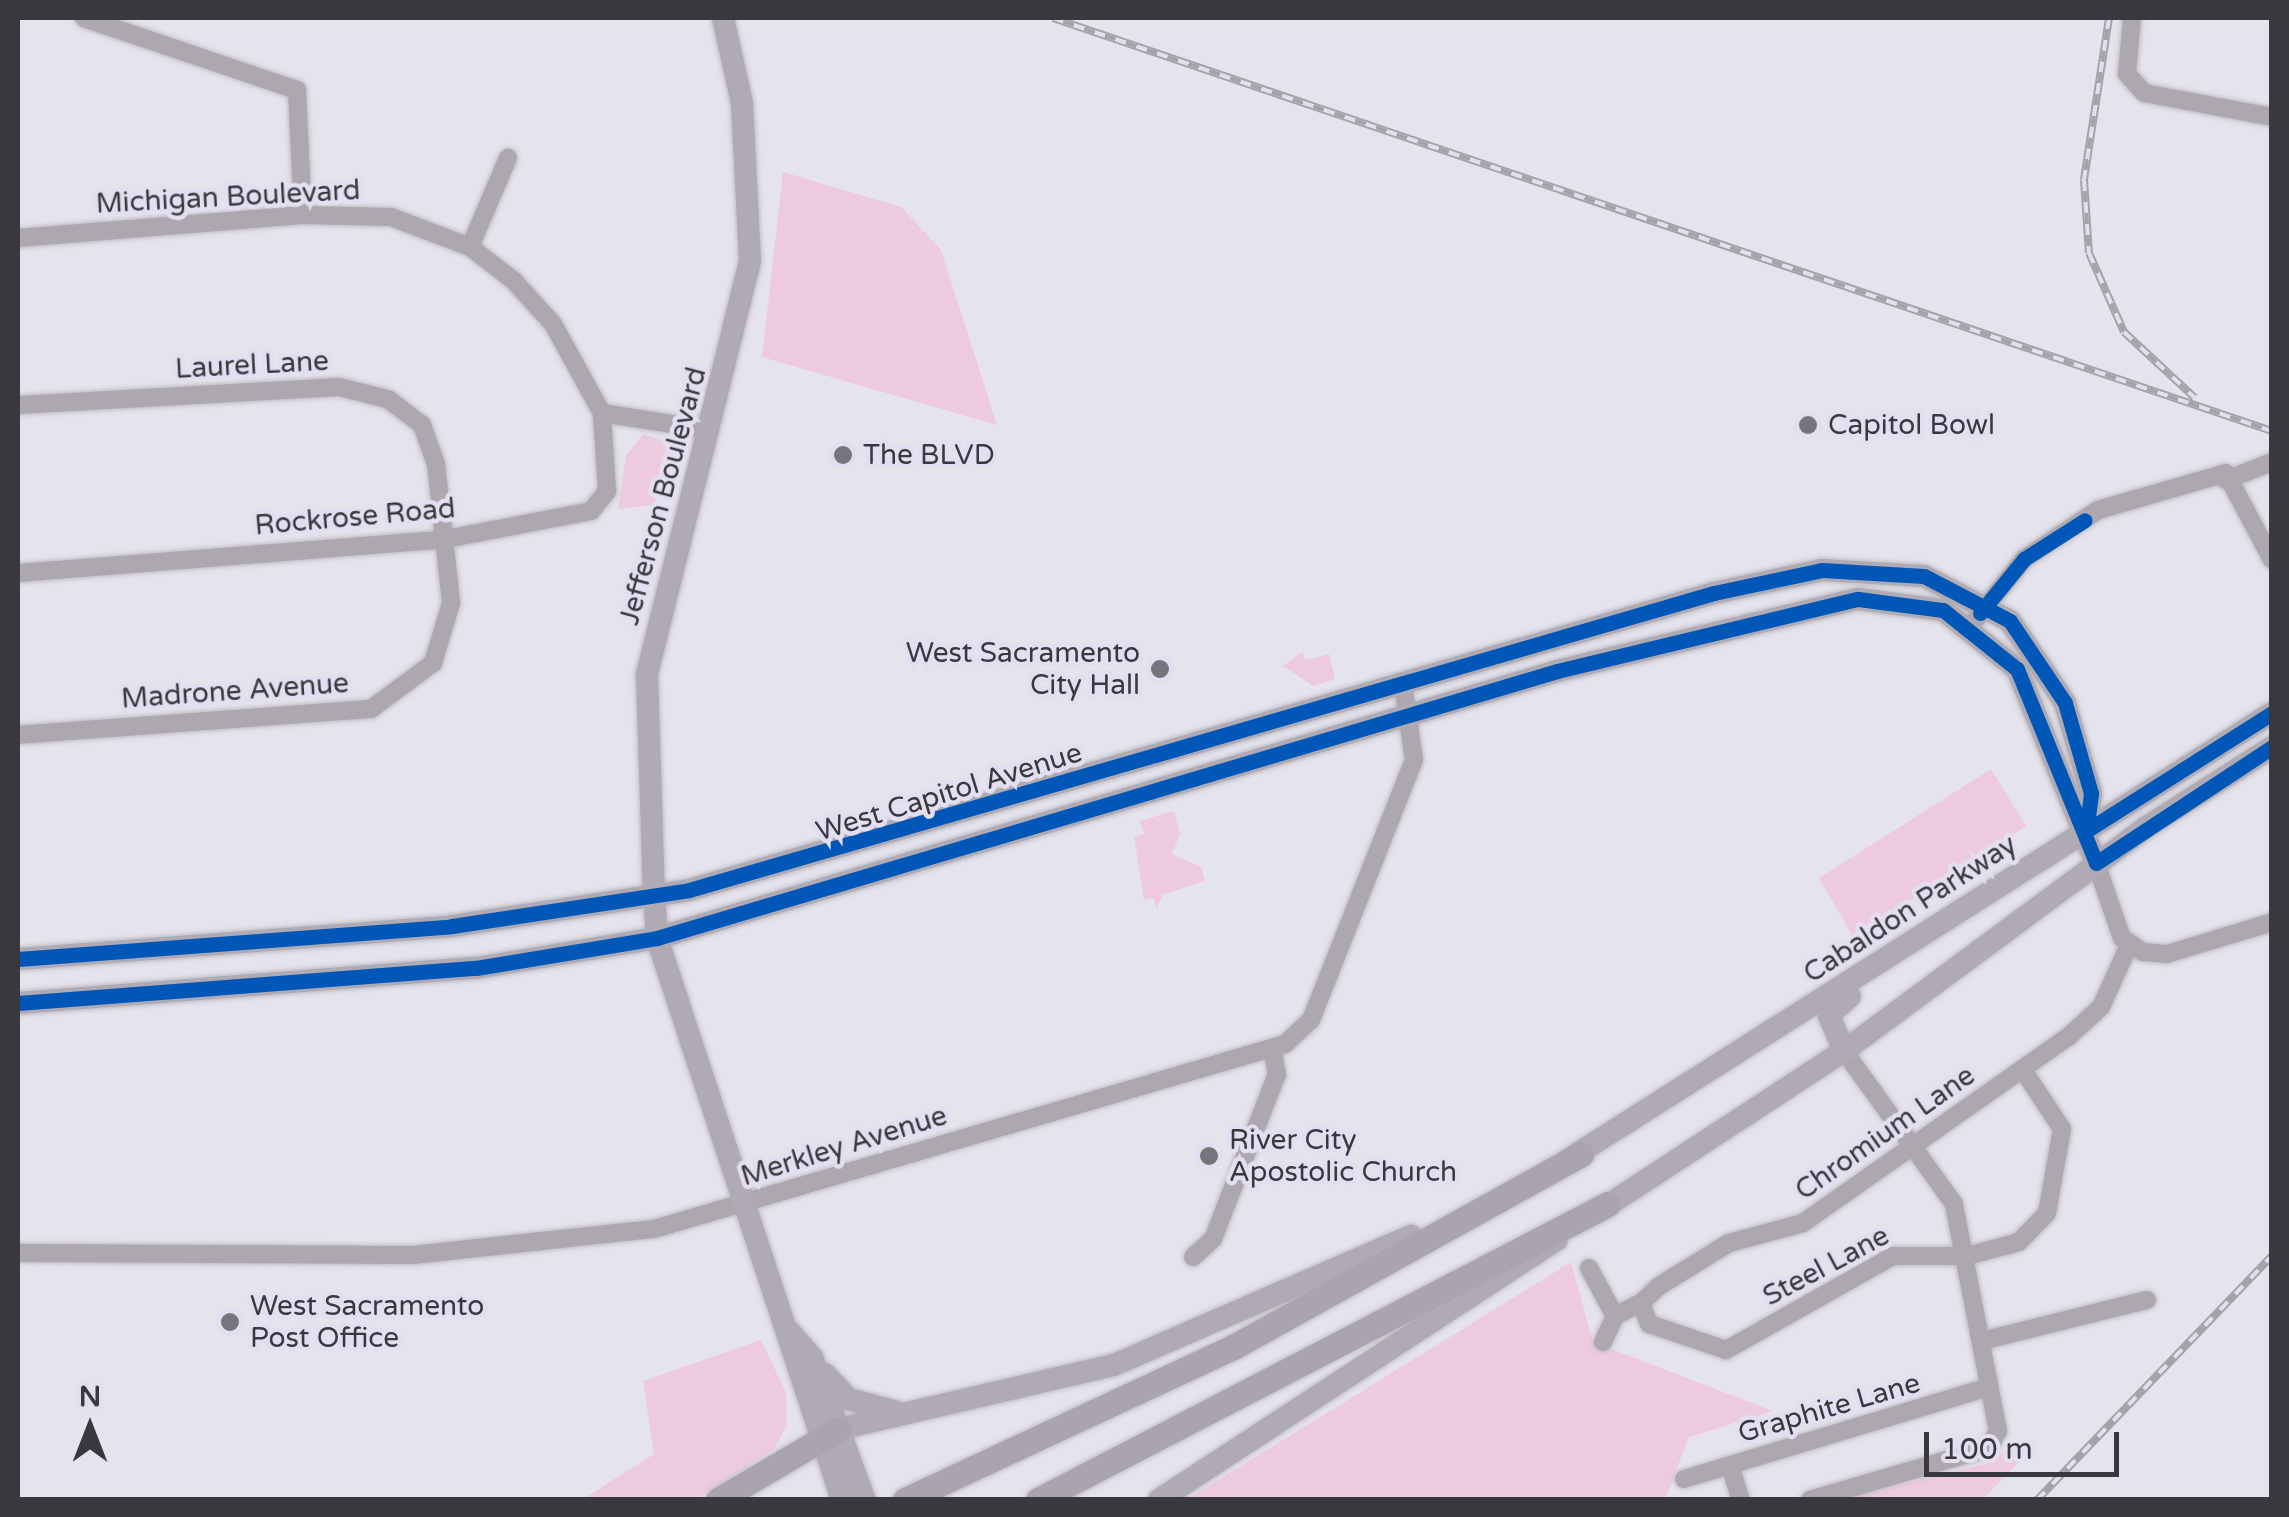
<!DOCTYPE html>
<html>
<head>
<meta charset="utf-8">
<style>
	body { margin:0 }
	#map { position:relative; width:2289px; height:1517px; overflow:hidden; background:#e5e3ec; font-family:"Varela Round",sans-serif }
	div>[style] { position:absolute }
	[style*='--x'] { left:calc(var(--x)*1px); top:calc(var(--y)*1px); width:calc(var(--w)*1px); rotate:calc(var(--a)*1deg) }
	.green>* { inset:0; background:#eecadf }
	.roads { filter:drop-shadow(0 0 2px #c0bec5) drop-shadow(0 0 2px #c0bec5) }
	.minor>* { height:18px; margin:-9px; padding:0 9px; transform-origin:9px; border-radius:9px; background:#ada7af }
	.major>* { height:22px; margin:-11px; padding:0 11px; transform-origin:11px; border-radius:11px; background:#afaab3 }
	.highway>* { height:25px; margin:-12.5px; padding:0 12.5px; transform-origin:12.5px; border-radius:12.5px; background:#aaa4af }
	.rail>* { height:8px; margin-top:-4px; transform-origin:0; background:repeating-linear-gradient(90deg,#e4dff0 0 11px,#a5a2a8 0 22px); box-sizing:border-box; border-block:2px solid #a5a2a8 }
	.cycleway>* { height:15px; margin:-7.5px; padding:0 7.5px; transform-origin:7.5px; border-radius:7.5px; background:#0057b8 }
	.dots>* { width:28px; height:28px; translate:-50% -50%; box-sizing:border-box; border:5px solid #e4dff0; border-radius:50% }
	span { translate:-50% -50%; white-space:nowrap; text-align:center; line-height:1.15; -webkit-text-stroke:9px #e4dff0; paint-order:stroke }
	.street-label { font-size:28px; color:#3a383f }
	.poi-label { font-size:28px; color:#3a383f }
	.left { translate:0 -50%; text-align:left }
	.right { translate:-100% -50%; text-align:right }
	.frame { position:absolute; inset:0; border:20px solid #3a383f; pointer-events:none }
	.north { position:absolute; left:40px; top:1377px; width:100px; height:100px; -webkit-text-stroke:8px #e4dff0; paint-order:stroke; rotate:0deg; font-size:28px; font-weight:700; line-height:40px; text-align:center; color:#3a383f }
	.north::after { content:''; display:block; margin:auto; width:35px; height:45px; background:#3a383f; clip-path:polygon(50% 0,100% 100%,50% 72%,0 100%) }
	.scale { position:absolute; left:1924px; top:1432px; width:195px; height:45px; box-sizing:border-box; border:5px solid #3a383f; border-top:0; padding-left:12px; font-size:30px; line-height:35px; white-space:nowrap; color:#3a383f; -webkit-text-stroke:8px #e4dff0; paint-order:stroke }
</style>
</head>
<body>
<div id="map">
	<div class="green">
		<i style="clip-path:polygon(783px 172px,901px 207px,941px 250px,997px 425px,762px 357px)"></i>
		<i style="clip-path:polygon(643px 434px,671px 444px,654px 505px,618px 509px,626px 456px)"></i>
		<i style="clip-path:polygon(1303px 651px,1305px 660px,1329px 654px,1335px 679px,1313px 686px,1283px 666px)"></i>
		<i style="clip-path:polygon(1991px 769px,2026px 826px,1854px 938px,1819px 878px)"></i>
		<i style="clip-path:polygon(1174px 811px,1180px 834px,1172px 854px,1201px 867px,1205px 881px,1162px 895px,1157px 908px,1153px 898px,1144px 900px,1134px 837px,1144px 834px,1140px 821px)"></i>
		<i style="clip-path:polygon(1571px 1262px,1593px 1342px,1773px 1411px,1689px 1437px,1665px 1499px,1186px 1500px)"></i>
		<i style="clip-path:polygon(761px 1340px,786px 1392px,787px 1425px,774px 1449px,696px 1499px,581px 1500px,654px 1454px,643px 1381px)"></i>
		<i style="clip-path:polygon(2014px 1441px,2036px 1445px,1983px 1499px,1839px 1500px,1993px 1462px)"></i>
	</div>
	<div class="roads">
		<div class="minor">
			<i style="--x:84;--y:18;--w:225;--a:18.7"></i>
			<i style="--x:297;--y:90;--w:125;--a:87.3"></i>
			<i style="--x:2132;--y:18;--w:56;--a:95.1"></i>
			<i style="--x:2127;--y:74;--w:25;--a:48"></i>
			<i style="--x:2144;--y:93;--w:130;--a:10.6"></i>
			<i style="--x:18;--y:238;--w:286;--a:-4.6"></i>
			<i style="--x:303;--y:215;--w:88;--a:1.3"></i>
			<i style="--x:391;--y:217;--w:85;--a:20.8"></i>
			<i style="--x:470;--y:247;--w:56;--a:37.7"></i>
			<i style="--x:514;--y:281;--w:58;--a:47.8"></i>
			<i style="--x:553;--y:324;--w:102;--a:61.2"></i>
			<i style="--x:602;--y:413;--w:109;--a:8.9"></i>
			<i style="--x:470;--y:247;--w:97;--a:-66.9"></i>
			<i style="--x:18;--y:405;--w:322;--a:-3.2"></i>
			<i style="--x:339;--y:387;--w:50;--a:13.8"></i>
			<i style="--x:388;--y:399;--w:43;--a:37.4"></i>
			<i style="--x:422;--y:425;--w:41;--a:70.3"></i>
			<i style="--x:436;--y:464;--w:140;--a:83.8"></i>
			<i style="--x:451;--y:603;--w:63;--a:106.7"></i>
			<i style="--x:433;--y:663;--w:77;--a:143.4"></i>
			<i style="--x:371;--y:709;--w:354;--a:175.8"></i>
			<i style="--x:2226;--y:480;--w:49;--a:-21.4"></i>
			<i style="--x:18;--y:573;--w:429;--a:-4.5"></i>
			<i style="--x:446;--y:539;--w:148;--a:-10.9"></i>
			<i style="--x:591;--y:511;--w:26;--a:-51"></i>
			<i style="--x:607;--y:491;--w:78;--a:-93.7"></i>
			<i style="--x:1971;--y:625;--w:85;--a:-51.2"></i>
			<i style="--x:2024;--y:559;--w:89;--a:-33.5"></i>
			<i style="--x:2098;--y:510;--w:133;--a:-16.1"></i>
			<i style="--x:2226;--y:473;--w:98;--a:62.1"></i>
			<i style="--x:2096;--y:863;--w:79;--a:70.9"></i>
			<i style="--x:2122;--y:938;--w:25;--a:34"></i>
			<i style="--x:2143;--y:952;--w:24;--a:5"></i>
			<i style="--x:2167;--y:954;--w:110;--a:-16.9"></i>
			<i style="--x:2023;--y:1070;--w:71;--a:56.5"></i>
			<i style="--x:2062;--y:1129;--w:85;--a:100.1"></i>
			<i style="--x:2047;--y:1213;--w:40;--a:134"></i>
			<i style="--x:2019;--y:1242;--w:54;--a:164.9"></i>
			<i style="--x:1967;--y:1256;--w:74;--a:180"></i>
			<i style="--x:1893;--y:1256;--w:192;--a:150.6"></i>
			<i style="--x:1726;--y:1350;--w:81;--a:-161.3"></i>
			<i style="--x:1649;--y:1324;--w:22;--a:-111"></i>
			<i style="--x:1641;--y:1303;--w:25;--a:-43"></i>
			<i style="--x:1659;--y:1286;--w:82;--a:-31.6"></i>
			<i style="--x:1729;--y:1243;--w:77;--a:-15.1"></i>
			<i style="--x:1803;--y:1223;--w:324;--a:-35.1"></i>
			<i style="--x:2068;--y:1037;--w:45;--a:-42.3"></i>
			<i style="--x:2101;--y:1007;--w:68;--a:-65.7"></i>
			<i style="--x:18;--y:1253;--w:395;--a:0.3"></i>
			<i style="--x:413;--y:1255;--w:242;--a:-6.2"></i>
			<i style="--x:654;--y:1229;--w:658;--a:-16.34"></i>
			<i style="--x:1285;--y:1044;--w:35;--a:-43"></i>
			<i style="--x:1311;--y:1020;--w:280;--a:-68.4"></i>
			<i style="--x:1414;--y:760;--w:76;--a:-98.3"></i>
			<i style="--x:1193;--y:1257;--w:27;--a:-42"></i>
			<i style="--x:1213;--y:1239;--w:177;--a:-68.8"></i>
			<i style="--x:1277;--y:1074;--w:26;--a:-101"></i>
			<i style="--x:1589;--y:1268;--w:55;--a:61.6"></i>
			<i style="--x:1981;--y:1341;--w:171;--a:-13.9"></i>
			<i style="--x:1603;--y:1342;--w:29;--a:-65"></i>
			<i style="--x:1615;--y:1316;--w:29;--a:-27"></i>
			<i style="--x:1730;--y:1465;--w:37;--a:73"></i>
			<i style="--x:1684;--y:1479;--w:318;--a:-16.8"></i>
			<i style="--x:1810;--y:1500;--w:185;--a:-16.3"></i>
			<i style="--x:1988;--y:1448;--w:20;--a:-60"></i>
			<i style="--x:1998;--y:1431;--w:231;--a:-101"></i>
			<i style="--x:1954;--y:1204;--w:188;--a:-125.7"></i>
		</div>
		<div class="major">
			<i style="--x:723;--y:18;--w:87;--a:77.4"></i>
			<i style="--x:742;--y:103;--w:158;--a:87.1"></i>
			<i style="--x:750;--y:261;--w:427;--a:104"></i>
			<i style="--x:647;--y:675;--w:220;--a:88.2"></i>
			<i style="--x:654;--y:895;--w:43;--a:86"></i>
			<i style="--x:657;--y:938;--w:592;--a:71.78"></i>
			<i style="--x:18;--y:959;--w:435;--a:-4.3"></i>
			<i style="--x:452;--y:926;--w:240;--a:-8.6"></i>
			<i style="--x:689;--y:890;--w:1067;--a:-16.16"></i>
			<i style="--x:1714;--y:593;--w:110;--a:-12"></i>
			<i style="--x:1822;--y:570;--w:102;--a:3.4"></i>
			<i style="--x:1924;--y:576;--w:97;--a:27.6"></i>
			<i style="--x:2010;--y:621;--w:99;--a:56.1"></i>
			<i style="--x:2065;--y:703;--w:94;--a:73.9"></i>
			<i style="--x:2091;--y:793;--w:38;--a:97"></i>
			<i style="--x:18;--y:1003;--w:459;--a:-4.4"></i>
			<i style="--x:476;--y:968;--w:183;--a:-9.4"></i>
			<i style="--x:657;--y:938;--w:939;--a:-16.52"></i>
			<i style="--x:1557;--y:671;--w:309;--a:-13.5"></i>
			<i style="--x:1858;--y:599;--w:86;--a:7.4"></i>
			<i style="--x:1943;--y:610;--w:95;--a:38.6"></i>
			<i style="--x:2017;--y:669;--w:209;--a:67.8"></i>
			<i style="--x:1844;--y:1051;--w:39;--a:-113"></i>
			<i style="--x:1829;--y:1015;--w:28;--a:-42"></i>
			<i style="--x:1566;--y:1161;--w:836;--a:-32.4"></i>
			<i style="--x:1596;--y:1213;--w:296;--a:-33.2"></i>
			<i style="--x:1844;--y:1051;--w:375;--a:-36.5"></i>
			<i style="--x:2145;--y:828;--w:151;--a:-32.5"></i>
			<i style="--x:790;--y:1332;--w:33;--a:49"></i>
			<i style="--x:812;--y:1357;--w:153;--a:69.7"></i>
			<i style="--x:825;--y:1374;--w:34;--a:47"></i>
			<i style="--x:848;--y:1399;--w:48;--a:14.6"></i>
			<i style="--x:839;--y:1429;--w:282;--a:-13.1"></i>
			<i style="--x:1114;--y:1365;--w:324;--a:-23.5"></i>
			<i style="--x:1159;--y:1500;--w:475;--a:-33.2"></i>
		</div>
		<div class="highway">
			<i style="--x:718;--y:1500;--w:140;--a:-30.4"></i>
			<i style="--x:905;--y:1500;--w:364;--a:-25"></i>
			<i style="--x:1235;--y:1346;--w:396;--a:-29"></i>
			<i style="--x:1038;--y:1500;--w:642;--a:-27.44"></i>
		</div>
	</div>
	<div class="rail">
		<i style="--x:1053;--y:18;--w:1287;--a:18.72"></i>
		<i style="--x:2109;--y:18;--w:164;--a:98.8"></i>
		<i style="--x:2084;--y:180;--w:73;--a:86.1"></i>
		<i style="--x:2089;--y:253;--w:86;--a:66.1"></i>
		<i style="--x:2124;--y:332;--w:96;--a:42.9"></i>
		<i style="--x:2037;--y:1500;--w:339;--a:-46.1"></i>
	</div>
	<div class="cycleway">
		<i style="--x:1980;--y:613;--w:70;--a:-50.8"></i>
		<i style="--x:2024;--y:559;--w:72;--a:-32.6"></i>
		<i style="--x:2086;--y:831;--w:220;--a:-32.4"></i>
		<i style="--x:18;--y:959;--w:435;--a:-4.3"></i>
		<i style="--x:452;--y:926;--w:240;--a:-8.6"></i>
		<i style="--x:689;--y:890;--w:1067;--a:-16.16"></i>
		<i style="--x:1714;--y:593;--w:110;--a:-12"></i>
		<i style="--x:1822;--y:570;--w:102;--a:3.4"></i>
		<i style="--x:1924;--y:576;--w:97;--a:27.6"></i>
		<i style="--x:2010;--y:621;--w:99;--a:56.1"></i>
		<i style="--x:2065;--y:703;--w:94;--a:73.9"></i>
		<i style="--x:2091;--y:793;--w:38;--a:97"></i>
		<i style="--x:18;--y:1003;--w:459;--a:-4.4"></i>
		<i style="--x:476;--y:968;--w:183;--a:-9.4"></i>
		<i style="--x:657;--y:938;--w:939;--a:-16.52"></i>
		<i style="--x:1557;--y:671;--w:309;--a:-13.5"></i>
		<i style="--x:1858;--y:599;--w:86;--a:7.4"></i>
		<i style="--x:1943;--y:610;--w:95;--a:38.6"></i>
		<i style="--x:2017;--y:669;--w:209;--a:67.8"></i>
		<i style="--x:2096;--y:863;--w:211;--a:-33.4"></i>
	</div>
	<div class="dots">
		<i style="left:1808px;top:425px;background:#76747c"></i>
		<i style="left:843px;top:455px;background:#76747c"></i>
		<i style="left:1160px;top:669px;background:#76747c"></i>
		<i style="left:1209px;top:1156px;background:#76747c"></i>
		<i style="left:230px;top:1322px;background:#76747c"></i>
	</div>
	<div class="street-label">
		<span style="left:228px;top:197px;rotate:-3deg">Michigan Boulevard</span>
		<span style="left:252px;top:365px;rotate:-3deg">Laurel Lane</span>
		<span style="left:663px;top:496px;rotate:-75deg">Jefferson Boulevard</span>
		<span style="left:355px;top:517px;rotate:-5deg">Rockrose Road</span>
		<span style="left:235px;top:691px;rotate:-4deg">Madrone Avenue</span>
		<span style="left:949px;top:792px;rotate:-17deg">West Capitol Avenue</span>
		<span style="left:1910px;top:909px;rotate:-33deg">Cabaldon Parkway</span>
		<span style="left:1885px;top:1133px;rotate:-35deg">Chromium Lane</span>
		<span style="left:844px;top:1146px;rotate:-17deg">Merkley Avenue</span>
		<span style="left:1826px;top:1266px;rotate:-28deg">Steel Lane</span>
		<span style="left:1829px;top:1408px;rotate:-16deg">Graphite Lane</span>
	</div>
	<div class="poi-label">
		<span class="left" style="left:1828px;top:425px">Capitol Bowl</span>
		<span class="left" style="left:863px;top:455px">The BLVD</span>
		<span class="right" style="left:1140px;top:669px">West Sacramento<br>City Hall</span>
		<span class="left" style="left:1229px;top:1156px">River City<br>Apostolic Church</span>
		<span class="left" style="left:250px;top:1322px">West Sacramento<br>Post Office</span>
	</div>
	<div class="frame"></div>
	<div class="north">N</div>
	<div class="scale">100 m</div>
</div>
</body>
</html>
